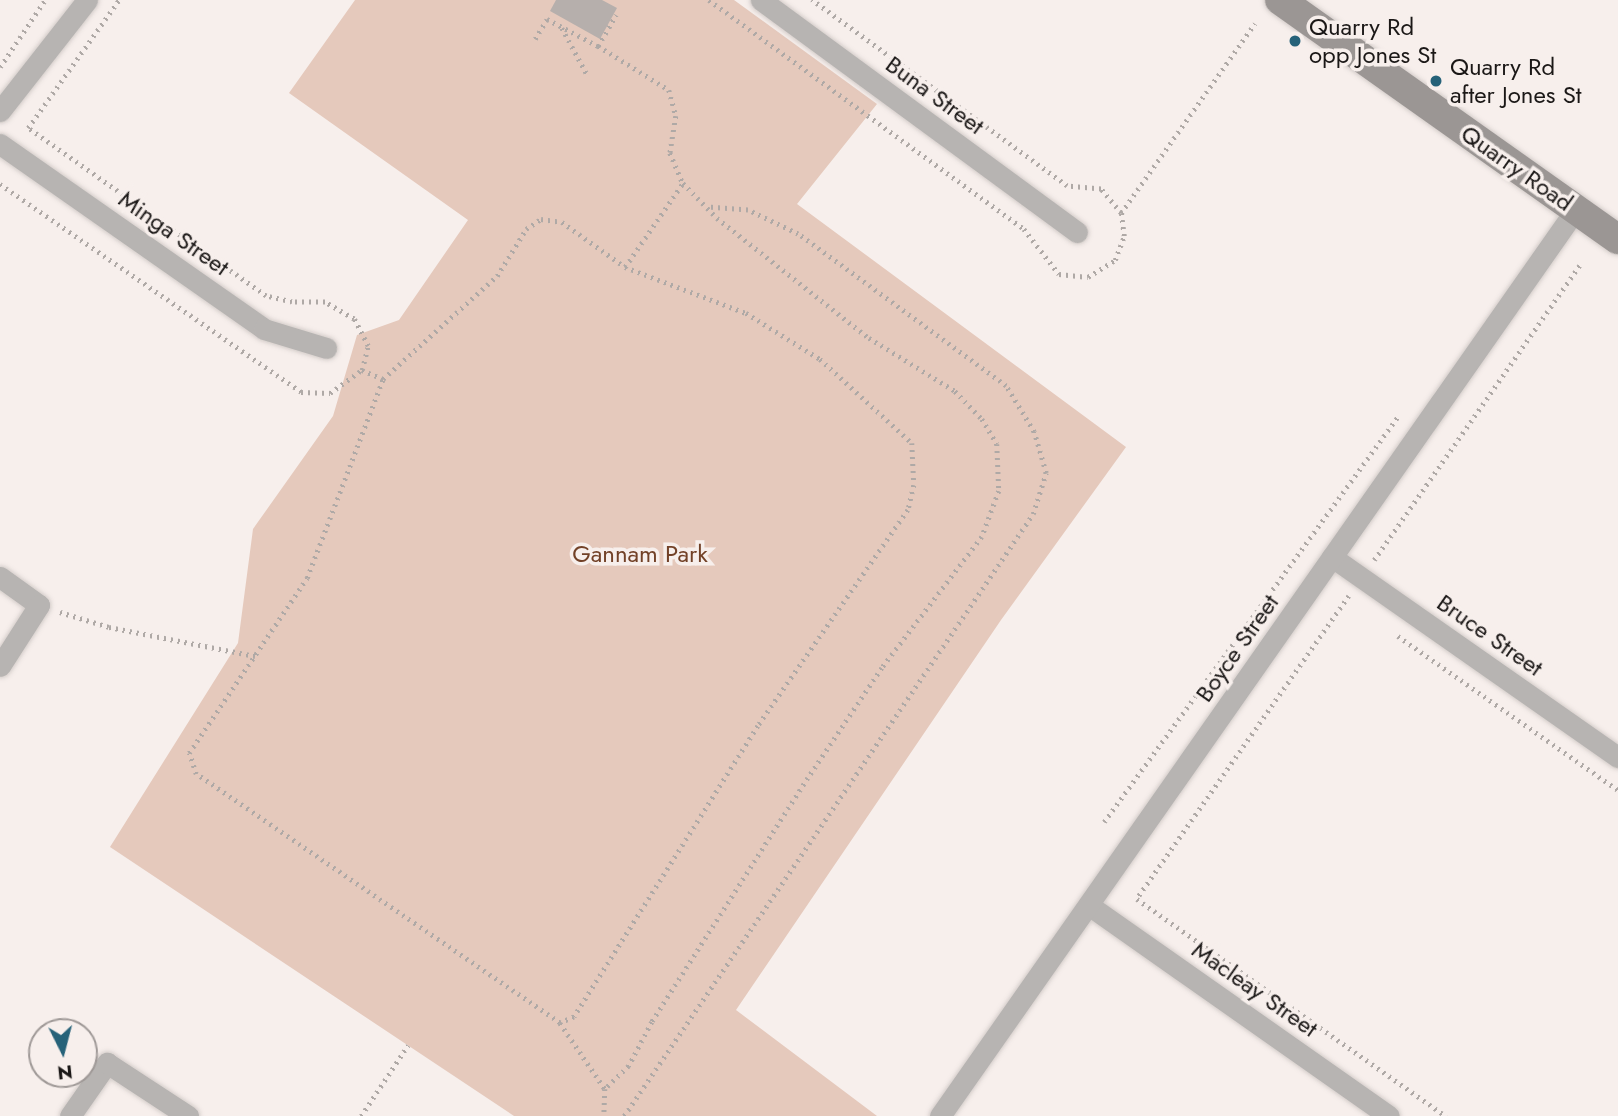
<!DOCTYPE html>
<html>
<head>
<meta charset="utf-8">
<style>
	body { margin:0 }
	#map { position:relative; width:1618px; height:1116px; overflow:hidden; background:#f7efec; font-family:Jost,sans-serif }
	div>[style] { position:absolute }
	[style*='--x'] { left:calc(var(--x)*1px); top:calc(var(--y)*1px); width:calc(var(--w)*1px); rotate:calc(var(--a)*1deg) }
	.green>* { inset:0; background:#e5c9bc }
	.building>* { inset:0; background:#b6afac }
	.path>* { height:4.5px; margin-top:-2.25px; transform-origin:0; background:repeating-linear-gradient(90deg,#afa9a6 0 2px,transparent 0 7px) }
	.roads { filter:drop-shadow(0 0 2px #d4cdca) drop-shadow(0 0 2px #d4cdca) }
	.street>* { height:21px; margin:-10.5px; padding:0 10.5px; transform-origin:10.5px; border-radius:10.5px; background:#b7b4b2 }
	.secondary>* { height:30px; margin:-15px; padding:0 15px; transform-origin:15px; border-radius:15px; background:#9b9694 }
	.dots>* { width:19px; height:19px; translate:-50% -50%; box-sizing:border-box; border:4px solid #f7efec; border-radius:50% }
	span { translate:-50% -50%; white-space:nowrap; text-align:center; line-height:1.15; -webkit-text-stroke:7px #f7efec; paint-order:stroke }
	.poi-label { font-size:24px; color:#1b1817 }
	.left { translate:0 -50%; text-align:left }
	.street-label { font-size:24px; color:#1b1817 }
	.park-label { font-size:24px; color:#724127 }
	.north { position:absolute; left:28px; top:1018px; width:70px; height:70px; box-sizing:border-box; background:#f7efec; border:2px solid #9f9997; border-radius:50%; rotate:174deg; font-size:19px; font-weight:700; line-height:28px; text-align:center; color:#1b1817 }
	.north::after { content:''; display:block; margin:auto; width:24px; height:32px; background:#266279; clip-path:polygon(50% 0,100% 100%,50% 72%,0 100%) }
</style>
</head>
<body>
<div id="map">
	<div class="green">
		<i style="clip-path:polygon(355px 0,734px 0,877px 104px,797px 204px,1126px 447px,1001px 620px,736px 1010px,877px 1116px,514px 1116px,110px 847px,238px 643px,253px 529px,333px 416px,357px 335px,399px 320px,468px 220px,289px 93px)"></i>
	</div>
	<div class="building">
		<i style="clip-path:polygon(556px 0,602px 0,617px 8px,600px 39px,550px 11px)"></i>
	</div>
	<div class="path">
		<i style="--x:709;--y:0;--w:389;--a:36"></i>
		<i style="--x:1024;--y:229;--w:57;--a:52.1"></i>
		<i style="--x:1059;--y:274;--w:29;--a:6"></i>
		<i style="--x:1088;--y:277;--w:32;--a:-32"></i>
		<i style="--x:1115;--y:260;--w:26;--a:-69"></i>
		<i style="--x:1124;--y:236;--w:23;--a:-97"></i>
		<i style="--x:1121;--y:213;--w:31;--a:-130"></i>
		<i style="--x:1101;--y:189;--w:34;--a:-175"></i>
		<i style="--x:1067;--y:186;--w:316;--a:-143.9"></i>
		<i style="--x:562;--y:28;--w:55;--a:61.6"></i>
		<i style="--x:535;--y:39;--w:23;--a:-59"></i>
		<i style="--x:547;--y:19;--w:58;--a:27.9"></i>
		<i style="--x:598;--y:46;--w:36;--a:-60"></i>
		<i style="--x:598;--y:46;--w:84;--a:31.8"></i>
		<i style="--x:669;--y:90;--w:27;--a:75"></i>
		<i style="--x:676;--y:116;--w:37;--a:99"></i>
		<i style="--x:670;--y:153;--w:33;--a:67"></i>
		<i style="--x:683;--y:183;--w:49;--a:45.8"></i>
		<i style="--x:717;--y:218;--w:194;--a:38.3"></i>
		<i style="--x:869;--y:338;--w:101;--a:31.6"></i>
		<i style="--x:955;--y:391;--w:39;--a:46"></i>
		<i style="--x:982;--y:419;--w:29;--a:59"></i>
		<i style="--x:997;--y:444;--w:47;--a:87.6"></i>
		<i style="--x:999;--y:491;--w:49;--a:110.3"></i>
		<i style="--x:982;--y:537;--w:165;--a:127.4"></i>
		<i style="--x:882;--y:668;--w:133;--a:123.9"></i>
		<i style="--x:808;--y:778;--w:290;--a:122.6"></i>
		<i style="--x:652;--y:1022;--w:50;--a:117.6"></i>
		<i style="--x:629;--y:1066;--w:33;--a:136"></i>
		<i style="--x:0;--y:67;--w:81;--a:-56.1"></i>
		<i style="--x:0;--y:184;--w:366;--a:34.6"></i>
		<i style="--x:301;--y:392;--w:29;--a:2"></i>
		<i style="--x:330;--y:393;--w:39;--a:-36"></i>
		<i style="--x:362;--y:370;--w:25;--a:-76"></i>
		<i style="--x:368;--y:346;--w:30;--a:-117"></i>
		<i style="--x:354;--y:319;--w:34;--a:-150"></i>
		<i style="--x:325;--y:302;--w:33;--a:180"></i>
		<i style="--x:292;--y:302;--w:27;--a:-167"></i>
		<i style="--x:266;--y:296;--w:291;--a:-144.8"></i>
		<i style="--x:28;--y:128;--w:157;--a:-54.6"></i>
		<i style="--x:1121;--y:213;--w:232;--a:-54.8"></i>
		<i style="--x:541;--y:219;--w:21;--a:8"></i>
		<i style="--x:562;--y:222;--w:77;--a:35.5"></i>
		<i style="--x:625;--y:267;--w:129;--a:20.8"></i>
		<i style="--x:746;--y:313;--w:87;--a:31.9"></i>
		<i style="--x:820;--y:359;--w:125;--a:42.4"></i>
		<i style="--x:912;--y:443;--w:42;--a:87.3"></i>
		<i style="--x:914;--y:485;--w:26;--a:103"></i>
		<i style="--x:908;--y:510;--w:263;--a:124.8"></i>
		<i style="--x:758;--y:726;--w:344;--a:122.3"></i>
		<i style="--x:574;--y:1017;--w:15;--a:157"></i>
		<i style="--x:560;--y:1023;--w:441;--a:-145.6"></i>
		<i style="--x:196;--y:774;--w:22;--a:-108"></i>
		<i style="--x:189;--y:753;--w:211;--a:-56"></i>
		<i style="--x:307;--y:578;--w:213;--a:-69.1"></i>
		<i style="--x:383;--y:379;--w:154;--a:-42.1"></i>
		<i style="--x:497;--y:276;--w:55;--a:-58.3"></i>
		<i style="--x:526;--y:229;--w:18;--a:-34"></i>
		<i style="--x:625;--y:267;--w:102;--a:-55.4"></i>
		<i style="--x:362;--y:370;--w:23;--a:23"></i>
		<i style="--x:1374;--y:560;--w:363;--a:-55.1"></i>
		<i style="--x:1349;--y:596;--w:370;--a:125"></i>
		<i style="--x:1137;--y:899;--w:378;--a:35.1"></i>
		<i style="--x:60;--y:612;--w:51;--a:17"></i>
		<i style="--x:109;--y:627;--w:149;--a:11.2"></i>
		<i style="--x:1398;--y:636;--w:269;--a:35"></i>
		<i style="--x:1104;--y:822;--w:503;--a:-54.06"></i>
		<i style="--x:560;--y:1023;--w:80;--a:55.7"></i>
		<i style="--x:605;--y:1089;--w:27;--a:92"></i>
		<i style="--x:361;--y:1116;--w:85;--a:-56.5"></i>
		<i style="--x:624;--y:1116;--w:728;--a:-55.81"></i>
		<i style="--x:1033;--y:514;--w:43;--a:-72.4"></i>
		<i style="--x:1046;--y:473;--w:43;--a:-106.3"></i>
		<i style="--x:1034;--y:432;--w:54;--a:-121.3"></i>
		<i style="--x:1006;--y:386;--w:258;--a:-143.8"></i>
		<i style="--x:798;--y:234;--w:55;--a:-154.4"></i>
		<i style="--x:748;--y:210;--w:40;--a:-175.7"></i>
	</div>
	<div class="roads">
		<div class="street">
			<i style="--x:761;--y:0;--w:392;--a:36.3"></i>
			<i style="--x:0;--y:111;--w:141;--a:-51.9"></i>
			<i style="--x:0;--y:144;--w:322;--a:35"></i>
			<i style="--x:264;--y:329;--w:65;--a:17"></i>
			<i style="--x:1332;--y:557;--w:349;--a:35"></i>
			<i style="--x:0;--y:577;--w:48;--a:35.7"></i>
			<i style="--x:39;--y:605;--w:72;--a:122.6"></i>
			<i style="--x:1090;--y:906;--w:365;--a:35.1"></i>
			<i style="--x:70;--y:1116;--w:65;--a:-55.1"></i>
			<i style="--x:107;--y:1063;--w:97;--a:33.2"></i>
			<i style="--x:940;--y:1116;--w:1108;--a:-54.96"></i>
		</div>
		<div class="secondary">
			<i style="--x:1280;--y:0;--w:414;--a:35.3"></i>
		</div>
	</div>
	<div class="dots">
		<i style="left:1295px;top:41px;background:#266279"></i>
		<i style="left:1436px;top:81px;background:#266279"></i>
	</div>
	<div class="poi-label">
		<span class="left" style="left:1309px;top:41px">Quarry Rd<br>opp Jones St</span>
		<span class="left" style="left:1450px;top:81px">Quarry Rd<br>after Jones St</span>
	</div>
	<div class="street-label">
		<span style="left:935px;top:95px;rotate:36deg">Buna Street</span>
		<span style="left:1517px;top:168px;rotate:35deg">Quarry Road</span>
		<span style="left:174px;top:233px;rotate:35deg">Minga Street</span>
		<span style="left:1490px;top:635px;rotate:35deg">Bruce Street</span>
		<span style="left:1237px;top:648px;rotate:-55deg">Boyce Street</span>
		<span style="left:1255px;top:989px;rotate:35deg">Macleay Street</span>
	</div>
	<div class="park-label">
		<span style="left:640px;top:554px">Gannam Park</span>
	</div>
	<div class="north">N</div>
</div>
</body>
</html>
